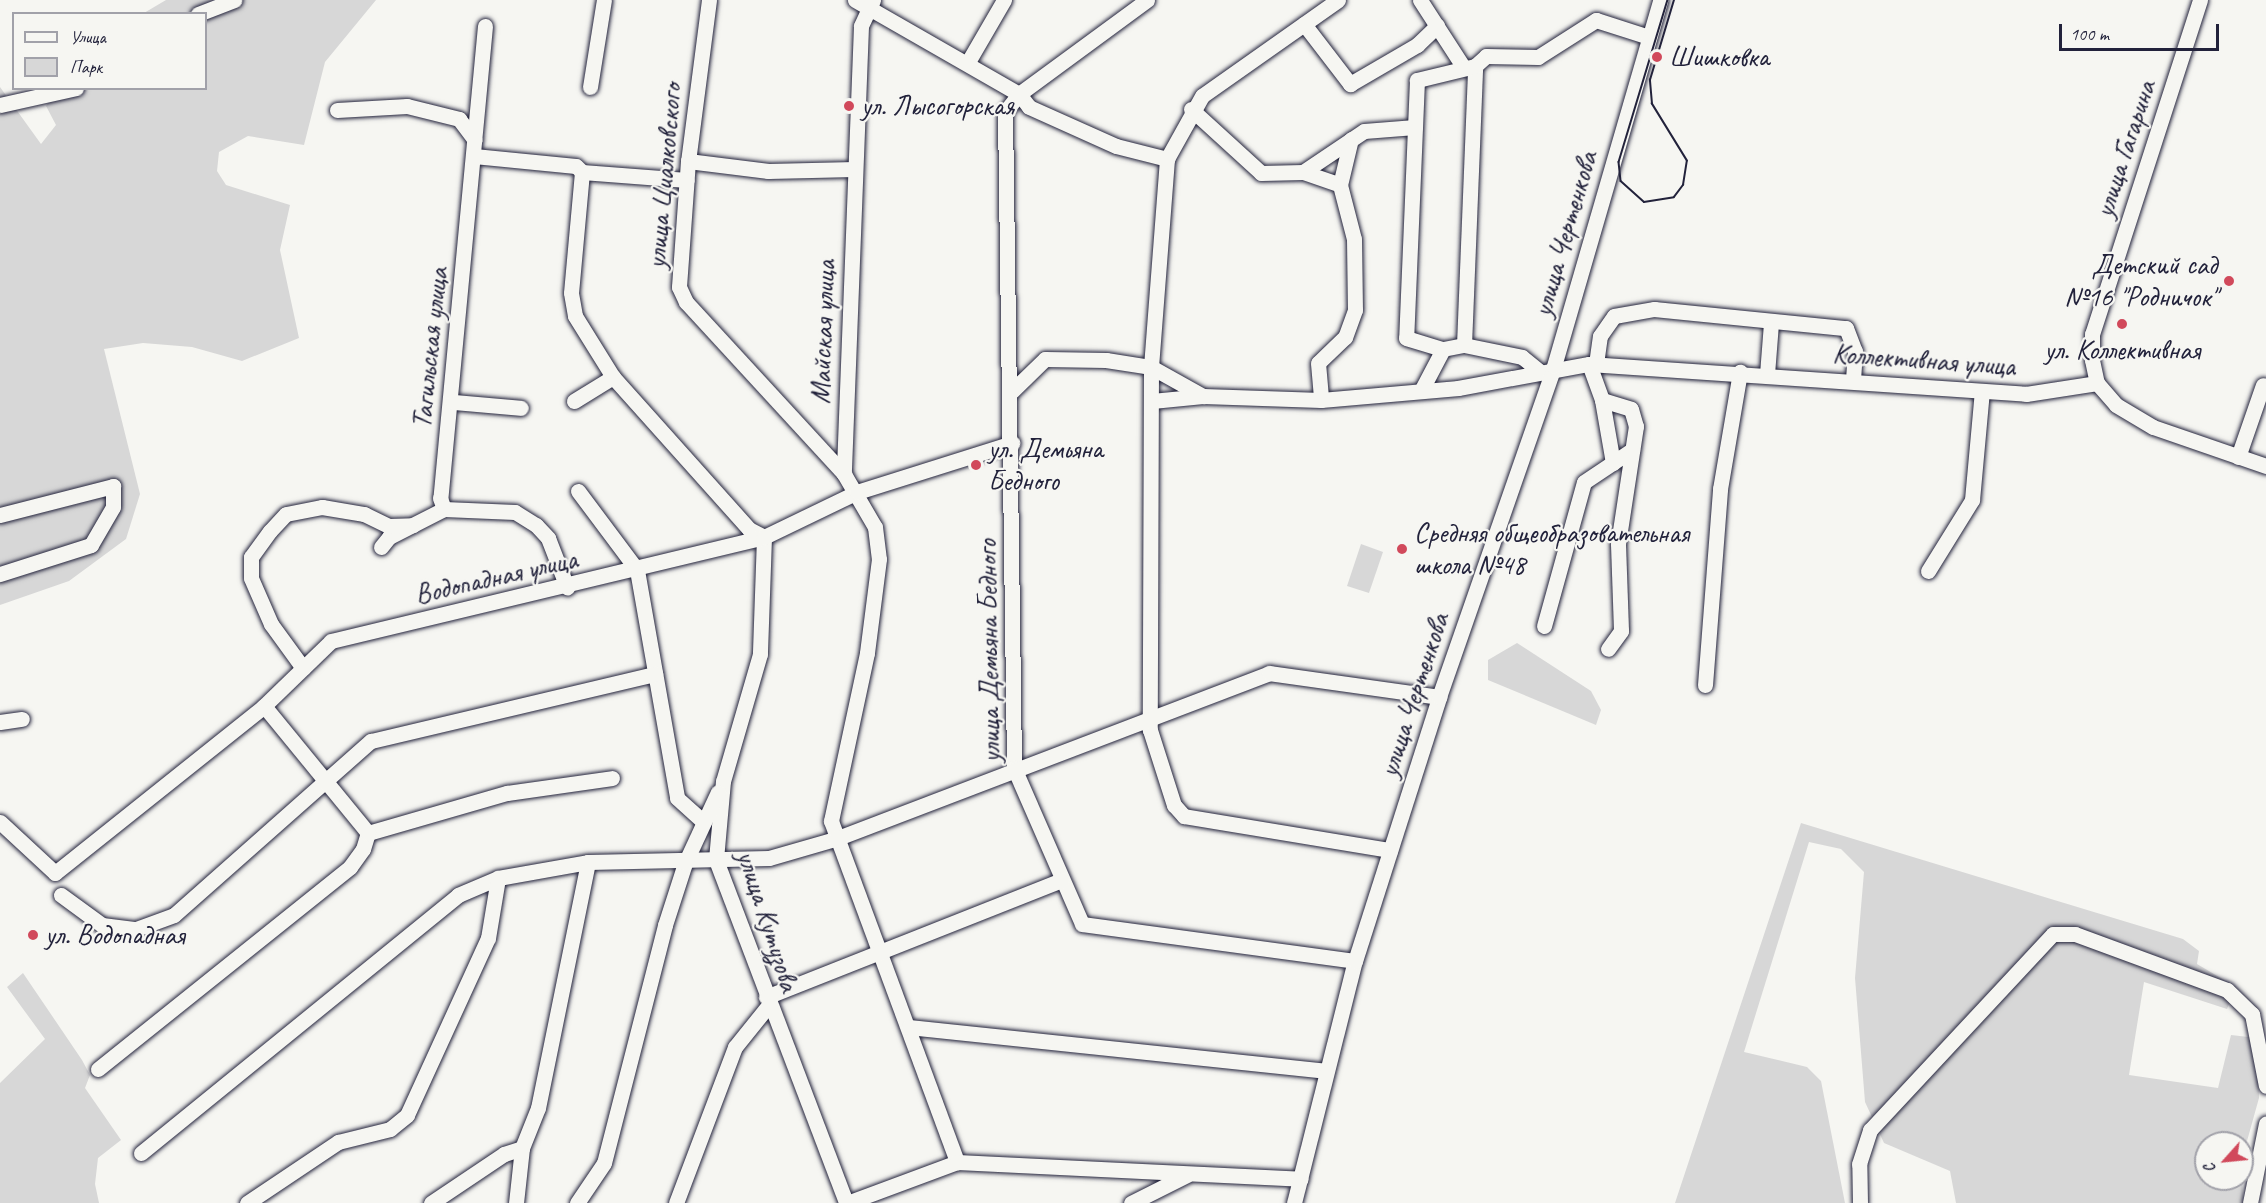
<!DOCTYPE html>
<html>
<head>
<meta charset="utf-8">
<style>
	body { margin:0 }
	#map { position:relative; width:2266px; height:1203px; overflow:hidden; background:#f6f6f2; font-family:Caveat,sans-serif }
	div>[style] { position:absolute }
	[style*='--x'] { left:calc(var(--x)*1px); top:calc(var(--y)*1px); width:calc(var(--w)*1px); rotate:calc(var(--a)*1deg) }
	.green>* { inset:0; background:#d7d7d7 }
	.roads { filter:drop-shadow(0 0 2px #22223b) drop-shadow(0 0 2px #22223b) }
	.minor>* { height:15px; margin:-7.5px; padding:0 7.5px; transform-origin:7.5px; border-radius:7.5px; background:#f6f6f2 }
	.tram>* { height:1.5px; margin:-0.75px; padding:0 0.75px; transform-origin:0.75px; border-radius:0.75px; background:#22223b }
	.dots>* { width:16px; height:16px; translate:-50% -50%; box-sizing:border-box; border:3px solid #f6f6f2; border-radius:50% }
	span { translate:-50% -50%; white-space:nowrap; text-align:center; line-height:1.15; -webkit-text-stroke:4.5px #f6f6f2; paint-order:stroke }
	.poi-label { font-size:28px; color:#22223b }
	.left { translate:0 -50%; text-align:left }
	.right { translate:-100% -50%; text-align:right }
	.street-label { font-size:28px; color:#22223b }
	.legend { position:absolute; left:12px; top:12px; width:195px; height:78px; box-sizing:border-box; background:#f6f6f2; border:2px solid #a1a1a9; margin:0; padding:8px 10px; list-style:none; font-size:18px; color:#22223b }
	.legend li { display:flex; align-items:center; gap:12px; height:30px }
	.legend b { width:30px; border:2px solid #a1a1a9 }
	.north { position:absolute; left:2194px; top:1131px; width:60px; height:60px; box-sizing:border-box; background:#f6f6f2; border:2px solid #a1a1a9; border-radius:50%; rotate:243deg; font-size:16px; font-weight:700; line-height:24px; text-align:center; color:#22223b }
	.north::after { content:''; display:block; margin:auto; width:21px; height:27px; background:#d1495b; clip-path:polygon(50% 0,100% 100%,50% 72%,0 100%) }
	.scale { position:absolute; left:2059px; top:24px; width:160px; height:27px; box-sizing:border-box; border:3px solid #22223b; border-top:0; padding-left:8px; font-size:18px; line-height:21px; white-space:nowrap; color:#22223b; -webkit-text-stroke:4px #f6f6f2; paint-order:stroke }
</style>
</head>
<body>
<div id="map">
	<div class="green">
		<i style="clip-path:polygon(166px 0,376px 0,325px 62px,304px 145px,248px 136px,219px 152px,217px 171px,226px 185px,290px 205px,280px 250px,299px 338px,242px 361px,192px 347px,143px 343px,104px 349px,140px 494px,126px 539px,69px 581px,0 605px,0 87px,41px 144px,56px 125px,46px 106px,57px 89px,206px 88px,206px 14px,144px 13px)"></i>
		<i style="clip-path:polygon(1361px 544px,1383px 552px,1369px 593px,1347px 586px)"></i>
		<i style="clip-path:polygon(1517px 643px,1591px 691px,1601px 710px,1596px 725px,1488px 680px,1488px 660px)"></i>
		<i style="clip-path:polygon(1801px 823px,2183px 939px,2199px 951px,2197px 964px,2236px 987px,2227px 1009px,2144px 982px,2129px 1075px,2218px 1088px,2231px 1035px,2257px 1038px,2259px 1098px,2242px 1159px,2242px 1143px,2206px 1143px,2206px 1179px,2242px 1179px,2242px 1167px,2243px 1203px,1956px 1203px,1950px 1171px,1884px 1143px,1865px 1102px,1855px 978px,1864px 872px,1841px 849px,1809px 842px,1744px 1052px,1807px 1067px,1821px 1081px,1845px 1203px,1675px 1203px)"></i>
		<i style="clip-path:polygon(23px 973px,82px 1060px,90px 1075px,85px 1088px,121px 1140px,98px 1158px,95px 1184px,99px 1203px,0 1203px,0 1083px,45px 1039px,7px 987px)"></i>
	</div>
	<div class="roads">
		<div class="minor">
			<i style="--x:709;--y:0;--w:162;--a:97.4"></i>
			<i style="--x:688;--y:161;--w:126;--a:94.1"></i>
			<i style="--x:679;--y:287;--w:17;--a:65"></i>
			<i style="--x:686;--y:302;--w:234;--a:47.4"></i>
			<i style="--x:855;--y:0;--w:189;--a:29.8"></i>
			<i style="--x:1019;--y:94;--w:16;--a:52"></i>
			<i style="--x:1029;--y:107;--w:95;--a:24.1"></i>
			<i style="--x:1116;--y:146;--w:53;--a:14.3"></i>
			<i style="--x:873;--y:0;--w:29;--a:115"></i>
			<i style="--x:861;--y:26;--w:448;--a:92.2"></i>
			<i style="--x:844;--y:474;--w:61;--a:59.7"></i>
			<i style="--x:875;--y:527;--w:32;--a:83"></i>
			<i style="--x:879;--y:559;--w:95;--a:97.3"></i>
			<i style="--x:867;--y:653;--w:172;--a:102.1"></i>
			<i style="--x:831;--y:821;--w:364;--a:69.7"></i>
			<i style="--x:1147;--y:0;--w:159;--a:143.7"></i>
			<i style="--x:1019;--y:94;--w:23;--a:128"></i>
			<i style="--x:1005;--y:112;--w:656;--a:89.21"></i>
			<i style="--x:1014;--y:768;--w:170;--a:66.4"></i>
			<i style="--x:1082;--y:924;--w:275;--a:7.7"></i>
			<i style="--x:1338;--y:0;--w:166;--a:144.8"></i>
			<i style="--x:1202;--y:96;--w:72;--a:119.1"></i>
			<i style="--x:1167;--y:159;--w:209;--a:94.4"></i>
			<i style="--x:1151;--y:367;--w:363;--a:90.2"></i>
			<i style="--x:1150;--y:730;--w:79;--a:72.3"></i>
			<i style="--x:1174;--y:805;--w:15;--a:48"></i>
			<i style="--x:1184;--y:816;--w:209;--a:9.4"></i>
			<i style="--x:1420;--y:0;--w:81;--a:57.1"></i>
			<i style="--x:2200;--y:0;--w:351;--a:107.9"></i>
			<i style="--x:2092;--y:334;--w:26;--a:90"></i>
			<i style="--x:2092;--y:360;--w:24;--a:78"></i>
			<i style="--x:2097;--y:383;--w:29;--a:49"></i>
			<i style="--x:2116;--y:405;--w:43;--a:30.7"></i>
			<i style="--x:2153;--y:427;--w:120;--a:19"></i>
			<i style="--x:198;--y:14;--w:39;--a:-21"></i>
			<i style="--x:1304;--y:24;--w:76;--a:52.5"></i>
			<i style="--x:1350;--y:84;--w:78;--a:-30.2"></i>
			<i style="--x:1417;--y:45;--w:28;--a:-44"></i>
			<i style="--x:485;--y:26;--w:474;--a:95.4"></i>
			<i style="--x:440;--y:498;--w:12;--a:70"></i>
			<i style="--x:444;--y:509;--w:71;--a:2.4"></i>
			<i style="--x:515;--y:512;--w:25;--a:32"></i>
			<i style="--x:536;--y:525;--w:18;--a:47"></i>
			<i style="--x:548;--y:538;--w:53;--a:68.8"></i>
			<i style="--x:968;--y:62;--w:72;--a:-59.9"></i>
			<i style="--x:1475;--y:66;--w:15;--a:-42"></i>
			<i style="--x:1486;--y:56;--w:52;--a:1.1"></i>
			<i style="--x:1538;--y:57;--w:69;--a:-32.5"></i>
			<i style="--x:1596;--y:20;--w:56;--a:17.8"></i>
			<i style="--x:590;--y:87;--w:88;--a:-80.9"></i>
			<i style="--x:0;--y:105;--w:78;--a:-12.6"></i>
			<i style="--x:1191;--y:109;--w:95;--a:42.4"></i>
			<i style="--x:1261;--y:173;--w:42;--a:-1.4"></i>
			<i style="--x:1303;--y:172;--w:73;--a:-33.9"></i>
			<i style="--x:1364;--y:131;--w:51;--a:-4.5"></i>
			<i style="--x:337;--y:110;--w:70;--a:-3.3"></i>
			<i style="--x:407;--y:106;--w:54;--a:14"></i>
			<i style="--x:459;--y:119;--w:26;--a:53"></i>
			<i style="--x:474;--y:156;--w:102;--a:5.6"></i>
			<i style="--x:576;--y:166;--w:8;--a:45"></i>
			<i style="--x:582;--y:172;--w:121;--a:95.2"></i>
			<i style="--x:571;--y:293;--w:23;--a:80"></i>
			<i style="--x:575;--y:316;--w:72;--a:58.1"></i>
			<i style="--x:613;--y:377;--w:204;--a:48.2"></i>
			<i style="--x:749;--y:529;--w:17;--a:28"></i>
			<i style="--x:764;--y:537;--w:117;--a:92"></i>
			<i style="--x:760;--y:654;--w:132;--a:106.2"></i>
			<i style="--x:723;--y:781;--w:79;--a:95.1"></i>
			<i style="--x:716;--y:860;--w:367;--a:69.2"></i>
			<i style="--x:688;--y:161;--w:81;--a:7.1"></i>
			<i style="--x:768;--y:171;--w:87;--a:-1.3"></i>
			<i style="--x:582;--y:172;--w:105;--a:4.4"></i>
			<i style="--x:1303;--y:172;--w:39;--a:19"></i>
			<i style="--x:1340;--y:185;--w:56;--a:75.5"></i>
			<i style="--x:1354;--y:239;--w:71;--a:89.2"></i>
			<i style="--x:1355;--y:310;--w:29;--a:110"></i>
			<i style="--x:1345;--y:337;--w:37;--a:136"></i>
			<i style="--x:1318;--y:363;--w:37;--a:85"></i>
			<i style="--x:1340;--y:185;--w:47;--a:-76.6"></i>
			<i style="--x:1464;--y:345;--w:59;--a:11.7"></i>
			<i style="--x:1522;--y:357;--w:21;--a:39"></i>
			<i style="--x:1589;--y:364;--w:38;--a:70"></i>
			<i style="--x:1602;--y:400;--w:30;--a:17"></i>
			<i style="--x:1631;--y:409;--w:18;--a:74"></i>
			<i style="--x:1636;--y:426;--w:119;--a:98.7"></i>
			<i style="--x:1618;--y:544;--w:87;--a:88"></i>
			<i style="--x:1621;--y:631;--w:22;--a:126"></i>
			<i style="--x:1596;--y:364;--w:28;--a:-82"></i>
			<i style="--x:1600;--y:336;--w:24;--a:-55"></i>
			<i style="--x:1614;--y:316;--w:41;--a:-9.9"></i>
			<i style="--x:1654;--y:309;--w:193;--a:5.7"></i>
			<i style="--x:1846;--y:328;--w:25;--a:69"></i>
			<i style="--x:1855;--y:351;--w:29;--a:94"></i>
			<i style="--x:1767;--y:374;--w:51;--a:-85.5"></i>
			<i style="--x:1422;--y:389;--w:45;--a:-62.3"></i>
			<i style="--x:1443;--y:349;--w:21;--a:-11"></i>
			<i style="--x:1464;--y:345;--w:279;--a:-87.7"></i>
			<i style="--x:1475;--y:66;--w:60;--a:166.4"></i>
			<i style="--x:1417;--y:80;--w:258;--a:92.4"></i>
			<i style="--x:1406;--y:338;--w:39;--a:17"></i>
			<i style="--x:1012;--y:391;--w:46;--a:-44.1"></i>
			<i style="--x:1045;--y:359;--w:61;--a:0.9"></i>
			<i style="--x:1106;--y:360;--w:46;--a:8.8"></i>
			<i style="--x:1151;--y:367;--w:60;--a:29.1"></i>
			<i style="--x:1602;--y:400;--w:64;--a:80.1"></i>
			<i style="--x:574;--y:401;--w:46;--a:-31.6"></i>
			<i style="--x:1152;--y:401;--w:51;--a:-5.6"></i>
			<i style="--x:1203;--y:396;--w:118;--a:1.9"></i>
			<i style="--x:1321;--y:400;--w:138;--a:-5"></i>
			<i style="--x:1458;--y:388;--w:133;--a:-10.4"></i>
			<i style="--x:1589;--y:364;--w:438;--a:3.9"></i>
			<i style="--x:2026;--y:394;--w:72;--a:-8.8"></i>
			<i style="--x:453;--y:402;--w:68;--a:5"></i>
			<i style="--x:2238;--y:457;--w:76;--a:-70.9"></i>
			<i style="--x:578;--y:491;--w:99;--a:53.2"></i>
			<i style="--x:637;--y:570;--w:231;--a:80"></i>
			<i style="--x:677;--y:798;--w:36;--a:42"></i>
			<i style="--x:0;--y:515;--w:117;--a:-14.4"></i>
			<i style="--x:113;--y:486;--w:21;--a:90"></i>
			<i style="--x:113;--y:507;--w:44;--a:120.1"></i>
			<i style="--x:91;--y:545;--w:96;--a:162.3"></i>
			<i style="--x:381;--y:547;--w:13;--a:-51"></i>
			<i style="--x:389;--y:537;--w:62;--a:-27"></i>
			<i style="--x:1928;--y:571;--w:84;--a:-58.2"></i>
			<i style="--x:1972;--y:500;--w:109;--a:-84.8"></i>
			<i style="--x:1544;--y:626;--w:149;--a:-74.5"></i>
			<i style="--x:1584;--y:482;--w:58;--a:-33.7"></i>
			<i style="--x:303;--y:668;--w:54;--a:-126"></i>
			<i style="--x:271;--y:624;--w:50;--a:-113.5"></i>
			<i style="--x:251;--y:578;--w:21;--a:-90"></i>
			<i style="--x:251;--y:557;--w:32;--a:-54"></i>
			<i style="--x:270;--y:531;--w:23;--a:-47"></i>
			<i style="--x:286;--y:514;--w:37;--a:-11"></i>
			<i style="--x:322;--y:507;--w:43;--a:9.5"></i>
			<i style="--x:364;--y:514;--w:28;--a:26"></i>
			<i style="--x:389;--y:526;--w:24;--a:-2"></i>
			<i style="--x:1705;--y:685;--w:197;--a:-85.6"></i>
			<i style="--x:1720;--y:489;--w:119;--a:-80.3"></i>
			<i style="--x:0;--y:722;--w:22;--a:-8"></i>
			<i style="--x:0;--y:822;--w:75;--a:42.8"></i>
			<i style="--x:55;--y:873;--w:268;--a:-38.6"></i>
			<i style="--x:264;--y:706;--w:93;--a:-44.1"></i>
			<i style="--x:331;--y:641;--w:445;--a:-13.5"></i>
			<i style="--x:764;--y:537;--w:103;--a:-25.8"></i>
			<i style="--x:857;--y:492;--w:163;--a:-17.5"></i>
			<i style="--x:368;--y:833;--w:145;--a:-16.1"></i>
			<i style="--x:507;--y:793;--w:106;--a:-8.1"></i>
			<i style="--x:61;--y:895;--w:51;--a:36.2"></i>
			<i style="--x:102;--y:925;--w:34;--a:7"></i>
			<i style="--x:136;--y:929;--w:40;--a:-20.2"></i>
			<i style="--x:174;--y:915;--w:263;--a:-41.5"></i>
			<i style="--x:371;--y:741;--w:292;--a:-13.3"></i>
			<i style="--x:766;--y:997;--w:318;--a:-21.6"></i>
			<i style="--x:909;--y:1027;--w:418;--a:6"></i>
			<i style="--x:98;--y:1069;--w:323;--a:-38.7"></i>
			<i style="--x:350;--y:867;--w:22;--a:-54"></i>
			<i style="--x:363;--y:849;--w:17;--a:-73"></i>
			<i style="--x:368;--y:833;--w:164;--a:-129.3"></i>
			<i style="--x:141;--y:1153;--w:409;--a:-39.1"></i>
			<i style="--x:458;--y:895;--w:43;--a:-23"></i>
			<i style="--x:498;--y:878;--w:91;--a:-10.1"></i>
			<i style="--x:588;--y:862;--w:181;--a:-1.3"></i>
			<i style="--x:769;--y:858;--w:69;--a:-16.1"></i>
			<i style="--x:835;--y:839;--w:465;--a:-20.9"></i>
			<i style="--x:1269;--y:673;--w:172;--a:8"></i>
			<i style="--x:247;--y:1203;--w:110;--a:-33.8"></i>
			<i style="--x:338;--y:1142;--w:54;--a:-14"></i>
			<i style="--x:390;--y:1129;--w:22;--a:-39"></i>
			<i style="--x:407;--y:1115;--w:195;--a:-65.4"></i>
			<i style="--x:488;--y:938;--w:61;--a:-80.5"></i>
			<i style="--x:431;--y:1203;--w:88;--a:-33.9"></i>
			<i style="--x:504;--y:1154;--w:19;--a:-18"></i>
			<i style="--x:522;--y:1148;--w:43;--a:-68.2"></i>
			<i style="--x:538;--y:1108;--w:251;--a:-78.5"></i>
			<i style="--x:516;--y:1203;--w:55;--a:-83.8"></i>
			<i style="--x:577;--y:1203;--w:48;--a:-56"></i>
			<i style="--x:604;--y:1163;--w:246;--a:-75.6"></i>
			<i style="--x:665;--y:925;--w:65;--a:-72.1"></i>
			<i style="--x:685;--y:863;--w:78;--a:-65.1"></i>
			<i style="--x:676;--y:1203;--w:167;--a:-69.3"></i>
			<i style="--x:735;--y:1047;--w:53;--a:-51.2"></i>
			<i style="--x:847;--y:1203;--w:117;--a:-20.4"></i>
			<i style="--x:957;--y:1162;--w:344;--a:2.8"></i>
			<i style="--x:1131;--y:1203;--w:63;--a:-26.6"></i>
			<i style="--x:1294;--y:1203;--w:250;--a:-75.9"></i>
			<i style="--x:1355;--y:961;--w:277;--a:-72.3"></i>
			<i style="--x:1439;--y:697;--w:350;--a:-70.8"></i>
			<i style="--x:1554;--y:366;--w:381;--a:-73.8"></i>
			<i style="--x:1860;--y:1203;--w:39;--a:-91"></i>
			<i style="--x:1859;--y:1164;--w:36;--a:-72"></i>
			<i style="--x:1870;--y:1130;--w:268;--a:-47"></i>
			<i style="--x:2053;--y:934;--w:22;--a:0"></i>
			<i style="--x:2075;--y:934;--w:162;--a:20.2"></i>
			<i style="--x:2227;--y:990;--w:35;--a:44"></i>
			<i style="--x:2252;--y:1014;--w:73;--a:79"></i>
			<i style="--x:2250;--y:1203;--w:81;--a:-78.6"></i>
		</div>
	</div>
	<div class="tram">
		<i style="--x:1668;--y:0;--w:169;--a:106.8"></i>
		<i style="--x:1619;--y:162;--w:19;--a:84"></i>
		<i style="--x:1621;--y:181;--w:31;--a:42"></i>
		<i style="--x:1644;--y:202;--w:30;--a:-9"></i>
		<i style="--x:1674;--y:197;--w:15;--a:-53"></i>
		<i style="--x:1683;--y:185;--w:24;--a:-81"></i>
		<i style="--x:1687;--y:161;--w:67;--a:-121.6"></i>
		<i style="--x:1652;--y:104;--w:24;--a:-95"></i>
		<i style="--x:1650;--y:80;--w:84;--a:-73.3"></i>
	</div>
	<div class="dots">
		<i style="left:1657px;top:57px;background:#d1495b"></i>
		<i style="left:849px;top:106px;background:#d1495b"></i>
		<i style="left:2229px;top:281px;background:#d1495b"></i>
		<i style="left:2122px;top:324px;background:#d1495b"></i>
		<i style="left:976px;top:465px;background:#d1495b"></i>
		<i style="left:1402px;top:549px;background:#d1495b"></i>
		<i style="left:33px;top:935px;background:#d1495b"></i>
	</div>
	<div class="poi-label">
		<span class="left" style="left:1669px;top:57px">Шишковка</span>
		<span class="left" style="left:861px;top:106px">ул. Лысогорская</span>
		<span class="right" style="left:2217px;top:281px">Детский сад<br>№16 "Родничок"</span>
		<span style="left:2122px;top:350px">ул. Коллективная</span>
		<span class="left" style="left:988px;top:465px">ул. Демьяна<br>Бедного</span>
		<span class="left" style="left:1414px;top:549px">Средняя общеобразовательная<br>школа №48</span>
		<span class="left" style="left:45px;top:935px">ул. Водопадная</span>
	</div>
	<div class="street-label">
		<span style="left:2125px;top:149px;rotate:-72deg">улица Гагарина</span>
		<span style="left:664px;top:176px;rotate:-85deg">улица Циалковского</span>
		<span style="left:1565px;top:234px;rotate:-74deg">улица Чертенкова</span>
		<span style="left:823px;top:332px;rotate:-88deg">Майская улица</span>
		<span style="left:430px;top:348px;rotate:-84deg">Тагильская улица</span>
		<span style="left:1924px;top:360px;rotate:4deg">Коллективная улица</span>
		<span style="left:496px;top:577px;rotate:-13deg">Водопадная улица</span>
		<span style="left:989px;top:651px;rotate:-91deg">улица Демьяна Бедного</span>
		<span style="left:1414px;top:695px;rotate:-72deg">улица Чертенкова</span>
		<span style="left:768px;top:921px;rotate:72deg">улица Кутузова</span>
	</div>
	<ul class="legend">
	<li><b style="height:8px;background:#f6f6f2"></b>Улица</li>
	<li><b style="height:16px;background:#d7d7d7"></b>Парк</li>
	</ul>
	<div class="north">С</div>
	<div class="scale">100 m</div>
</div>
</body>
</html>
